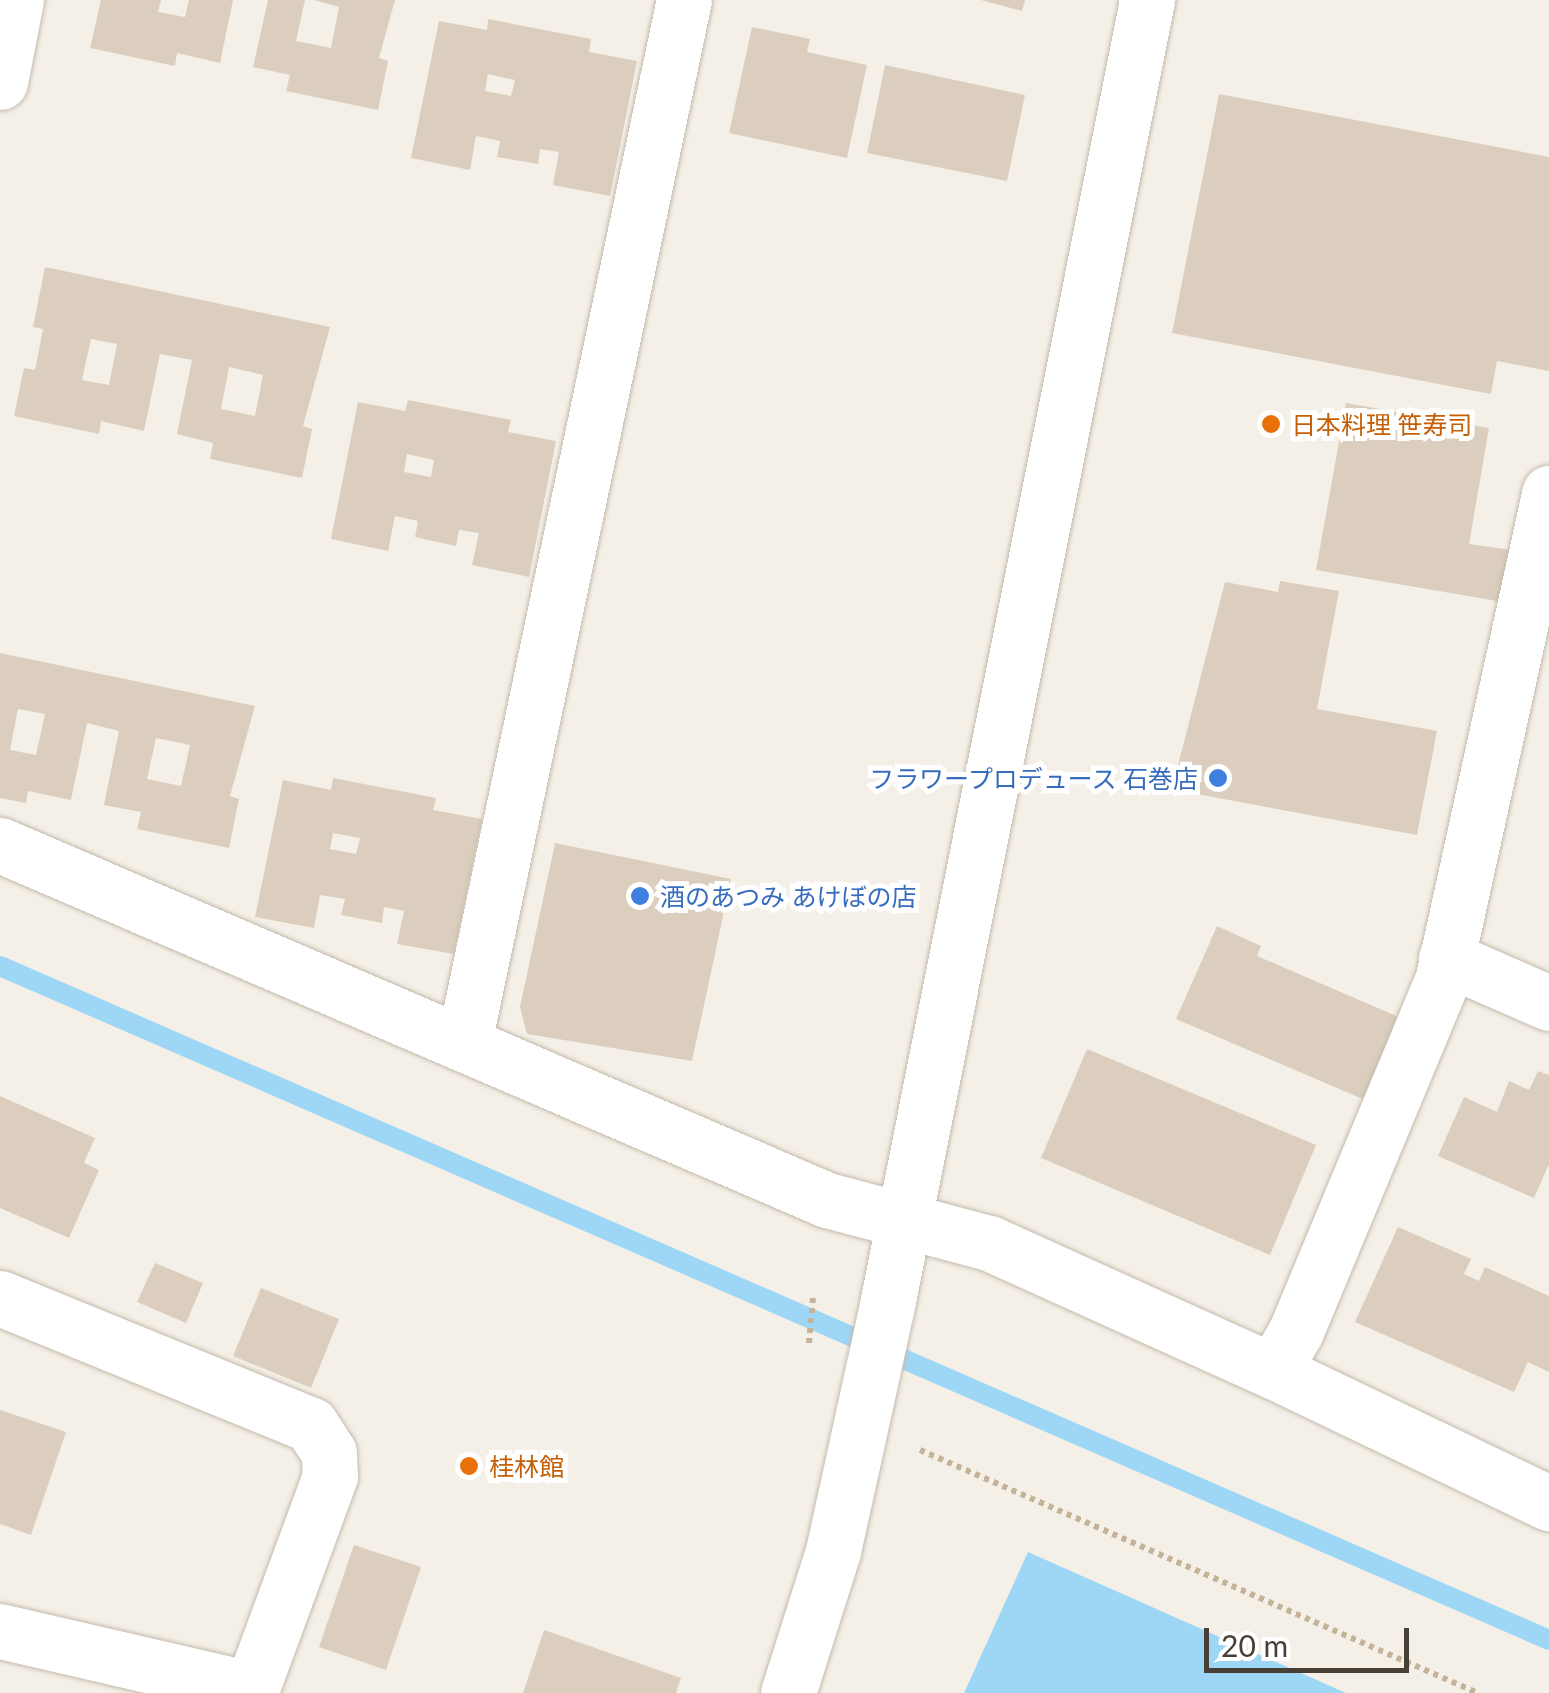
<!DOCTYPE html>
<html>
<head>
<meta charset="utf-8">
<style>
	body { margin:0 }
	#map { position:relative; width:1549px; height:1693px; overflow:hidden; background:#f5f0e7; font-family:Lato,"Noto Sans JP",sans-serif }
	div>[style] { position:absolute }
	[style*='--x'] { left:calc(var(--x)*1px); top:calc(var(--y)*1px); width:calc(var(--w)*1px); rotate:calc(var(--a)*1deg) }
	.water>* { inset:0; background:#9ed7f6 }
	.stream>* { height:20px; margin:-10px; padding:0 10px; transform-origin:10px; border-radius:10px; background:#9ed7f6 }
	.building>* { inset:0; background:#dbcebe }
	.path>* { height:6px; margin-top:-3px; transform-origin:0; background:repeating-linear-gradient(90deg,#c4b299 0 5px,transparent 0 10px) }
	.roads { filter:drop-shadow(0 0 2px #c4baac) drop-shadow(0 0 2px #c4baac) }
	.minor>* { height:55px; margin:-27.5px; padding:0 27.5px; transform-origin:27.5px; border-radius:27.5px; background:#fff }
	.dots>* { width:28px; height:28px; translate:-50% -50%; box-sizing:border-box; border:5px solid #fff; border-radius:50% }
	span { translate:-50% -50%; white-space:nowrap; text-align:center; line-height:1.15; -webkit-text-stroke:10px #fff; paint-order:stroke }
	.food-label { font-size:25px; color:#c56008 }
	.left { translate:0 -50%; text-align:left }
	.shop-label { font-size:25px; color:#366cbe }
	.right { translate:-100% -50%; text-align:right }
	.scale { position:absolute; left:1204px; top:1628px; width:205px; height:45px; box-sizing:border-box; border:5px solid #494035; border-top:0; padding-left:12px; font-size:30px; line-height:35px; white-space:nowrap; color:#494035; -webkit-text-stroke:8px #fff; paint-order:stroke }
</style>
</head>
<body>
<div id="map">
	<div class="water">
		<i style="clip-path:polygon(1028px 1552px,1346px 1693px,964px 1693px)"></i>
	</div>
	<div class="stream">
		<i style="--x:0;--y:966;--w:1689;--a:23.51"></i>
	</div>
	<div class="building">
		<i style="clip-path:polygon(101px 0,161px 0,158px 12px,185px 17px,189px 0,233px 0,220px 63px,177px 53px,175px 66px,90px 48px)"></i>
		<i style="clip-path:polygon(268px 0,305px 0,296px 41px,331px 48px,339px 7px,314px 0,395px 0,379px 58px,388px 61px,378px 110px,286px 91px,290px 75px,253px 67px)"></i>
		<i style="clip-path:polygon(981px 0,1025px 0,1022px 11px)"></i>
		<i style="clip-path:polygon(evenodd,488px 19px,591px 39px,589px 52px,637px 61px,610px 196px,553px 185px,559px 152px,540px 149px,538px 164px,497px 157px,500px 141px,476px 136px,470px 170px,411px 158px,439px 21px,487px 30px,488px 19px,488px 74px,515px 80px,511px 96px,485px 91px,488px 74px)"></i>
		<i style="clip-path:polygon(752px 27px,810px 39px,807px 52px,867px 65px,847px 158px,729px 133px)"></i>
		<i style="clip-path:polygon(885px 65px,1025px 95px,1007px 181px,867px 153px)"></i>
		<i style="clip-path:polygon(1219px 94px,1549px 157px,1549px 371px,1497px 361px,1491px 394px,1172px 333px)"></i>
		<i style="clip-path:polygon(evenodd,45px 267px,330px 327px,303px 426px,312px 429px,302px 478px,210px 459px,213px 443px,177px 434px,192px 360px,160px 354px,144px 431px,101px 421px,99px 434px,14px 416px,24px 368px,35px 370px,43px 329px,33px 327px,45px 267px,91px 339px,117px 344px,109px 385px,82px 380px,91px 339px,45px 267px,229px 367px,263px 375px,255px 416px,221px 409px,229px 367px)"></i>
		<i style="clip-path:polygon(evenodd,408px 400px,511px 420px,508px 432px,556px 441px,529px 577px,472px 565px,479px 533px,459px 530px,456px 546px,415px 537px,418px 521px,395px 516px,388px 551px,331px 539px,358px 402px,405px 411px,408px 400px,407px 454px,434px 460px,431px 477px,404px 472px,407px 454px)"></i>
		<i style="clip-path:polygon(1346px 403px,1489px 428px,1469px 544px,1512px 550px,1503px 602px,1316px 570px)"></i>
		<i style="clip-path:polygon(1280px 581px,1339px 591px,1317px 709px,1437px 731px,1417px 835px,1186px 792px,1177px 769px,1225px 582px,1278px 592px)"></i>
		<i style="clip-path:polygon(evenodd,0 653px,255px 706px,230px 796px,239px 799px,229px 848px,137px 829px,141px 812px,104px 805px,119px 731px,87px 723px,71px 800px,28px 791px,26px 803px,0 798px,0 653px,18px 709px,45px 714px,36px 755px,10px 750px,18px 709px,0 653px,156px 738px,190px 745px,181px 786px,147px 779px,156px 738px)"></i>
		<i style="clip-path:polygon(evenodd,333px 778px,436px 798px,433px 810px,482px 819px,454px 954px,397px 944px,404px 911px,384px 907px,382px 923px,341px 915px,345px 899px,320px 895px,314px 928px,255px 917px,283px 780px,331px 790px,333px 778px,333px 833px,360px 838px,356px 854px,330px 849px,333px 833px)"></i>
		<i style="clip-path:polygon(555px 843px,731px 879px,692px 1061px,527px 1034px,520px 1007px)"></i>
		<i style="clip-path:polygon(1217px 926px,1261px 946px,1257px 956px,1408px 1021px,1372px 1103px,1176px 1019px)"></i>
		<i style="clip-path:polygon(1087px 1049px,1316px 1145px,1270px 1255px,1041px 1158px)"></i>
		<i style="clip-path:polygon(1538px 1071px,1549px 1075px,1549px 1164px,1534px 1198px,1438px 1156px,1464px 1097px,1497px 1112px,1509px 1081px,1529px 1090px)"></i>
		<i style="clip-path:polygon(0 1096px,95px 1138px,84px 1163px,99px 1170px,69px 1238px,0 1208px)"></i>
		<i style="clip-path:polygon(1398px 1227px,1471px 1259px,1464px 1274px,1479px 1281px,1485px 1267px,1549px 1296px,1549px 1372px,1528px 1362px,1514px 1392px,1355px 1322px)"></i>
		<i style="clip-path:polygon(155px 1263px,203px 1283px,186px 1323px,137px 1302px)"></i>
		<i style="clip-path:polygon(261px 1288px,339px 1319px,311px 1388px,233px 1356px)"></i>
		<i style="clip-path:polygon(0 1410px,66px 1432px,31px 1535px,0 1524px)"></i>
		<i style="clip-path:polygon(354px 1545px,421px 1567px,386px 1670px,319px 1647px)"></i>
		<i style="clip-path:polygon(544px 1630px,681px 1678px,676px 1693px,523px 1693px)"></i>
	</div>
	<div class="path">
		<i style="--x:809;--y:1343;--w:46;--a:-85"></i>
		<i style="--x:920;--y:1450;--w:609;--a:23.53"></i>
	</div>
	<div class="roads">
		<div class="minor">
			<i style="--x:0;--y:82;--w:84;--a:-79"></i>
			<i style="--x:0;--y:845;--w:900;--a:23.23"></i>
			<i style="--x:827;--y:1200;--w:168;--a:14.9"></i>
			<i style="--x:989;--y:1243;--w:312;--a:24.3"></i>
			<i style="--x:1273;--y:1371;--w:306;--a:25.6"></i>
			<i style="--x:1446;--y:958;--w:112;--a:23.6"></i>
			<i style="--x:464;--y:1042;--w:1065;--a:-78.08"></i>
			<i style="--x:0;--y:1298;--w:336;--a:22.2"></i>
			<i style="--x:311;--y:1425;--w:33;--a:57"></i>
			<i style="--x:329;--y:1453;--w:23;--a:88"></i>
			<i style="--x:330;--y:1476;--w:231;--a:110.2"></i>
			<i style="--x:1273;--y:1371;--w:46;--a:-60.1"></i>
			<i style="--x:1296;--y:1331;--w:379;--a:-67.4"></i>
			<i style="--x:1442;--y:981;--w:500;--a:-77.6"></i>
			<i style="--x:0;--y:1631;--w:259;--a:13"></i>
			<i style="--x:788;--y:1693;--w:149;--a:-72.4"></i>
			<i style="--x:833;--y:1551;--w:257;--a:-77.6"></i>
			<i style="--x:888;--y:1300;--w:1326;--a:-78.73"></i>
		</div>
	</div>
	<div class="dots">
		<i style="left:1271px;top:424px;background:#e8710a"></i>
		<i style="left:1218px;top:778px;background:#3f7fe0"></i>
		<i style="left:640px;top:896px;background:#3f7fe0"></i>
		<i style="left:469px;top:1466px;background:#e8710a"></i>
	</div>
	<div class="food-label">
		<span class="left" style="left:1291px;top:424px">日本料理 笹寿司</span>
		<span class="left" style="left:489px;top:1466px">桂林館</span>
	</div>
	<div class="shop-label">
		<span class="right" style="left:1198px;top:778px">フラワープロデュース 石巻店</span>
		<span class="left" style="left:660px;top:896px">酒のあつみ あけぼの店</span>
	</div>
	<div class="scale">20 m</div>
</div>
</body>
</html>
